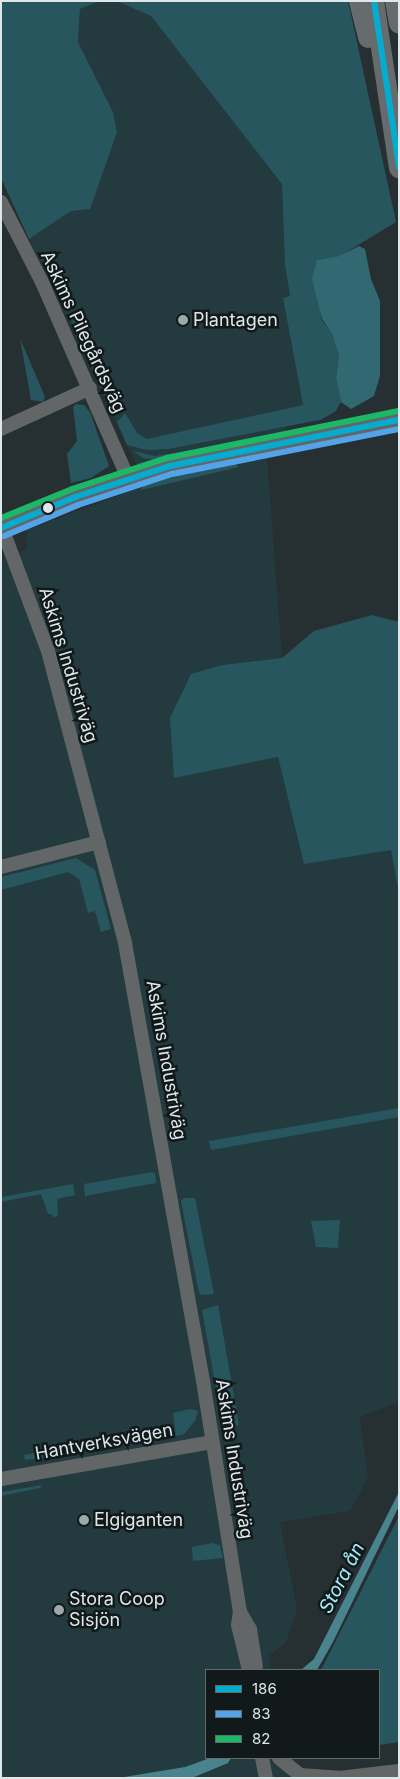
<!DOCTYPE html>
<html>
<head>
<meta charset="utf-8">
<style>
	body { margin:0 }
	#map { position:relative; width:400px; height:1779px; overflow:hidden; background:#262f31; font-family:Inter,sans-serif }
	div>[style] { position:absolute }
	[style*='--x'] { left:calc(var(--x)*1px); top:calc(var(--y)*1px); width:calc(var(--w)*1px); rotate:calc(var(--a)*1deg) }
	.built>* { inset:0; background:#233a3f }
	.green>* { inset:0; background:#28565e }
	.forest>* { inset:0; background:#316872 }
	.water>* { inset:0; background:#49838d }
	.minor>* { height:14px; margin:-7px; padding:0 7px; transform-origin:7px; border-radius:7px; background:#626667 }
	.highway>* { height:20px; margin:-10px; padding:0 10px; transform-origin:10px; border-radius:10px; background:#666c6d }
	.bus-1>* { height:6px; margin:-3px; padding:0 3px; transform-origin:3px; border-radius:3px; background:#06acd0 }
	.bus-2>* { height:6px; margin:-3px; padding:0 3px; transform-origin:3px; border-radius:3px; background:#53a3e8 }
	.bus-3>* { height:6px; margin:-3px; padding:0 3px; transform-origin:3px; border-radius:3px; background:#1ab867 }
	.dots>* { width:14px; height:14px; translate:-50% -50%; box-sizing:border-box; border:2px solid #11191a; border-radius:50% }
	span { translate:-50% -50%; white-space:nowrap; text-align:center; line-height:1.15; -webkit-text-stroke:5px #11191a; paint-order:stroke }
	.poi-label { font-size:18px; color:#dee8ea }
	.left { translate:0 -50%; text-align:left }
	.street-label { font-size:18px; color:#dee8ea }
	.water-label { font-size:19px; color:#a2edfb; font-style:italic }
	.frame { position:absolute; inset:0; border:2px solid #dee8ea; pointer-events:none }
	.legend { position:absolute; left:205px; top:1669px; width:175px; height:90px; box-sizing:border-box; background:#11191a; border:1px solid #636c6d; margin:0; padding:6px 9px; list-style:none; font-size:15px; color:#dee8ea }
	.legend li { display:flex; align-items:center; gap:10px; height:25px }
	.legend b { width:25px; border:1px solid #636c6d }
</style>
</head>
<body>
<div id="map">
	<div class="built">
		<i style="clip-path:polygon(97px 1px,119px 1px,151px 16px,282px 184px,285px 265px,290px 296px,283px 298px,303px 405px,267px 455px,282px 658px,222px 665px,174px 778px,278px 757px,304px 863px,391px 850px,399px 894px,399px 1402px,360px 1417px,368px 1478px,350px 1511px,280px 1522px,297px 1609px,286px 1642px,269px 1656px,271px 1670px,206px 1670px,206px 1758px,292px 1758px,300px 1778px,1px 1778px,1px 560px,26px 549px,27px 530px,146px 485px,29px 239px,71px 211px,113px 112px,78px 42px,80px 9px)"></i>
	</div>
	<div class="green">
		<i style="clip-path:polygon(1px 1px,99px 1px,80px 9px,78px 42px,113px 112px,117px 132px,90px 209px,71px 211px,29px 239px,1px 178px)"></i>
		<i style="clip-path:polygon(117px 1px,348px 1px,396px 222px,340px 256px,317px 260px,321px 319px,332px 334px,339px 356px,336px 377px,341px 402px,335px 412px,320px 420px,168px 449px,147px 450px,127px 445px,117px 422px,125px 413px,137px 433px,147px 439px,303px 405px,283px 298px,290px 296px,285px 265px,282px 184px,151px 16px)"></i>
		<i style="clip-path:polygon(78px 312px,117px 393px,116px 394px,105px 395px,72px 328px,73px 317px)"></i>
		<i style="clip-path:polygon(20px 338px,45px 397px,43px 402px,31px 400px)"></i>
		<i style="clip-path:polygon(76px 404px,84px 405px,90px 412px,109px 466px,91px 478px,71px 483px,67px 454px,77px 441px,73px 407px)"></i>
		<i style="clip-path:polygon(193px 450px,193px 453px,152px 459px,143px 458px,133px 451px,155px 456px)"></i>
		<i style="clip-path:polygon(232px 461px,239px 467px,141px 490px,144px 485px)"></i>
		<i style="clip-path:polygon(372px 615px,399px 622px,399px 894px,391px 850px,304px 864px,278px 757px,174px 778px,170px 718px,191px 674px,222px 665px,282px 658px,314px 631px)"></i>
		<i style="clip-path:polygon(76px 858px,95px 870px,111px 929px,101px 932px,95px 911px,88px 913px,79px 879px,68px 872px,1px 890px,1px 877px)"></i>
		<i style="clip-path:polygon(399px 1108px,399px 1117px,211px 1150px,209px 1141px)"></i>
		<i style="clip-path:polygon(152px 1172px,155px 1173px,156px 1183px,85px 1196px,84px 1184px)"></i>
		<i style="clip-path:polygon(73px 1184px,75px 1195px,57px 1199px,58px 1216px,53px 1217px,52px 1214px,48px 1214px,41px 1194px,1px 1202px,1px 1197px)"></i>
		<i style="clip-path:polygon(184px 1198px,195px 1198px,214px 1294px,200px 1295px,198px 1288px,181px 1201px)"></i>
		<i style="clip-path:polygon(340px 1220px,338px 1248px,316px 1247px,311px 1221px)"></i>
		<i style="clip-path:polygon(218px 1305px,239px 1425px,227px 1430px,223px 1428px,202px 1310px)"></i>
		<i style="clip-path:polygon(190px 1409px,198px 1411px,195px 1421px,184px 1434px,176px 1436px,173px 1413px)"></i>
		<i style="clip-path:polygon(49px 1450px,51px 1457px,25px 1460px,24px 1455px)"></i>
		<i style="clip-path:polygon(42px 1485px,40px 1488px,1px 1496px,1px 1492px)"></i>
		<i style="clip-path:polygon(399px 1516px,399px 1742px,379px 1745px,379px 1670px,321px 1670px)"></i>
		<i style="clip-path:polygon(212px 1543px,220px 1545px,223px 1558px,193px 1561px,192px 1547px)"></i>
	</div>
	<div class="forest">
		<i style="clip-path:polygon(359px 246px,365px 249px,371px 279px,380px 301px,380px 376px,374px 396px,351px 409px,341px 402px,336px 377px,339px 356px,332px 334px,322px 319px,312px 279px,317px 260px,339px 256px)"></i>
	</div>
	<div class="water">
		<i style="clip-path:polygon(399px 1492px,399px 1506px,333px 1642px,317px 1670px,301px 1670px,314px 1659px)"></i>
		<i style="clip-path:polygon(210px 1758px,231px 1758px,228px 1763px,192px 1778px,118px 1778px,185px 1767px)"></i>
	</div>
	<div class="minor">
		<i style="--x:1;--y:202;--w:88;--a:62.9"></i>
		<i style="--x:41;--y:280;--w:216;--a:66.3"></i>
		<i style="--x:1;--y:429;--w:98;--a:-24.7"></i>
		<i style="--x:1;--y:528;--w:80;--a:-22.7"></i>
		<i style="--x:75;--y:497;--w:100;--a:-18.1"></i>
		<i style="--x:170;--y:466;--w:234;--a:-11.4"></i>
		<i style="--x:2;--y:528;--w:131;--a:69.5"></i>
		<i style="--x:48;--y:651;--w:302;--a:75.2"></i>
		<i style="--x:125;--y:943;--w:445;--a:79.9"></i>
		<i style="--x:203;--y:1381;--w:233;--a:80.9"></i>
		<i style="--x:240;--y:1611;--w:14;--a:98"></i>
		<i style="--x:238;--y:1625;--w:46;--a:76.3"></i>
		<i style="--x:1;--y:867;--w:101;--a:-14.3"></i>
		<i style="--x:1;--y:1479;--w:214;--a:-9.9"></i>
		<i style="--x:240;--y:1612;--w:20;--a:60"></i>
		<i style="--x:250;--y:1629;--w:38;--a:81"></i>
		<i style="--x:262;--y:1758;--w:20;--a:79"></i>
		<i style="--x:279;--y:1758;--w:27;--a:39"></i>
		<i style="--x:300;--y:1775;--w:39;--a:4"></i>
		<i style="--x:339;--y:1778;--w:60;--a:-6.7"></i>
	</div>
	<div class="highway">
		<i style="--x:359;--y:1;--w:38;--a:76"></i>
		<i style="--x:374;--y:1;--w:169;--a:81.5"></i>
		<i style="--x:395;--y:1;--w:23;--a:80"></i>
	</div>
	<div class="bus-1">
		<i style="--x:374;--y:1;--w:167;--a:81.4"></i>
		<i style="--x:1;--y:528;--w:80;--a:-22.7"></i>
		<i style="--x:75;--y:497;--w:100;--a:-18.1"></i>
		<i style="--x:170;--y:466;--w:234;--a:-11.4"></i>
	</div>
	<div class="bus-2">
		<i style="--x:4;--y:536;--w:80;--a:-22.7"></i>
		<i style="--x:78;--y:505;--w:99;--a:-18.3"></i>
		<i style="--x:172;--y:474;--w:231;--a:-11.2"></i>
	</div>
	<div class="bus-3">
		<i style="--x:1;--y:518;--w:77;--a:-22.2"></i>
		<i style="--x:72;--y:489;--w:100;--a:-18.1"></i>
		<i style="--x:167;--y:458;--w:235;--a:-11.5"></i>
	</div>
	<div class="dots">
		<i style="left:183px;top:320px;background:#9ea7a9"></i>
		<i style="left:48px;top:508px;background:#dee8ea"></i>
		<i style="left:84px;top:1520px;background:#9ea7a9"></i>
		<i style="left:59px;top:1610px;background:#9ea7a9"></i>
	</div>
	<div class="poi-label">
		<span class="left" style="left:193px;top:320px">Plantagen</span>
		<span class="left" style="left:94px;top:1520px">Elgiganten</span>
		<span class="left" style="left:69px;top:1610px">Stora Coop<br>Sisjön</span>
	</div>
	<div class="street-label">
		<span style="left:83px;top:332px;rotate:65deg">Askims Pilegårdsväg</span>
		<span style="left:68px;top:665px;rotate:73deg">Askims Industriväg</span>
		<span style="left:166px;top:1060px;rotate:80deg">Askims Industriväg</span>
		<span style="left:104px;top:1442px;rotate:-10deg">Hantverksvägen</span>
		<span style="left:234px;top:1459px;rotate:81deg">Askims Industriväg</span>
	</div>
	<div class="water-label">
		<span style="left:342px;top:1578px;rotate:-63deg">Stora ån</span>
	</div>
	<div class="frame"></div>
	<ul class="legend">
	<li><b style="height:6px;background:#06acd0"></b>186</li>
	<li><b style="height:6px;background:#53a3e8"></b>83</li>
	<li><b style="height:6px;background:#1ab867"></b>82</li>
	</ul>
</div>
</body>
</html>
